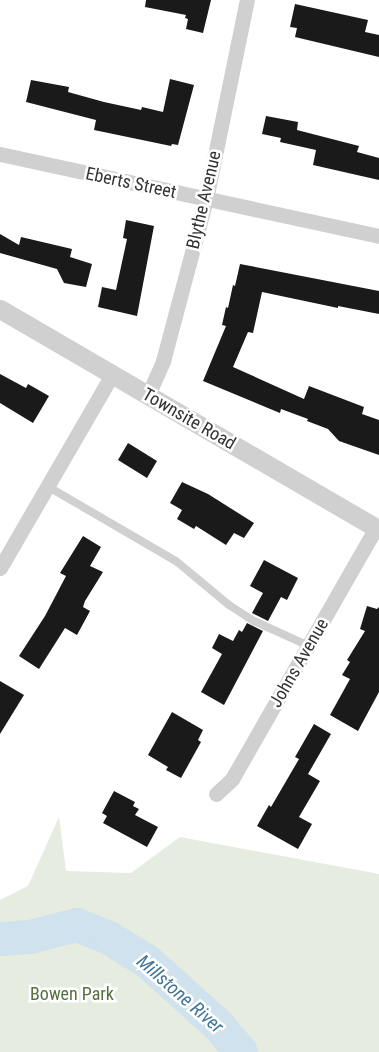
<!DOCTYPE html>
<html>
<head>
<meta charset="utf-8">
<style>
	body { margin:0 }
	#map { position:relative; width:379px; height:1052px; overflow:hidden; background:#fff; font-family:"Roboto Condensed",sans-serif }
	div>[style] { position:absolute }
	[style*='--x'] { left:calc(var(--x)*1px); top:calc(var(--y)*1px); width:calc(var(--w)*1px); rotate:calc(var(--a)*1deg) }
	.green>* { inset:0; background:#e6ecdf }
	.river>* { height:34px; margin:-17px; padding:0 17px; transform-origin:17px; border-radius:17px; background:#cfe2ee }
	.building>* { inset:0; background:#1a1a1a }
	.service>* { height:8px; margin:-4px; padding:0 4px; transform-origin:4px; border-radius:4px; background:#d0d0d0 }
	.minor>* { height:15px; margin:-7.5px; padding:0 7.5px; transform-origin:7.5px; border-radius:7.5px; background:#d0d0d0 }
	.tertiary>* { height:19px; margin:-9.5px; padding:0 9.5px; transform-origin:9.5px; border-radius:9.5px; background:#d0d0d0 }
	span { translate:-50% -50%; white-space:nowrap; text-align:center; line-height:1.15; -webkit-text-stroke:5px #fff; paint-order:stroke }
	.street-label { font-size:18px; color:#333 }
	.park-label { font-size:18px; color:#56703f }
	.water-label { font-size:19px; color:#3f7597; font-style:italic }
</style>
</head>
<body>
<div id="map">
	<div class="green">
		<i style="clip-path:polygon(59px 817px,66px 871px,131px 873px,180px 837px,379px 874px,379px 1052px,0 1052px,0 900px,28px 886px)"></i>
	</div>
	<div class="river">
		<i style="--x:0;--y:939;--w:30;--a:-4"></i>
		<i style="--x:30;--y:937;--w:49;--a:-14.3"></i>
		<i style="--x:77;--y:925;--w:35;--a:22"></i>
		<i style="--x:109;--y:938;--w:46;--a:31.6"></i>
		<i style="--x:148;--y:962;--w:96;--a:42"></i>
		<i style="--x:219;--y:1026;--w:34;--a:50"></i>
	</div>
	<div class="building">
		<i style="clip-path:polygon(146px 0,211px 0,203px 33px,186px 29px,188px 19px,185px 18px,186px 15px,145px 7px)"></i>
		<i style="clip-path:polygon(295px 4px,368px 20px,365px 32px,379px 35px,379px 57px,295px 37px,297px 28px,290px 27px)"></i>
		<i style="clip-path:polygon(170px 79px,194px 85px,178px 145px,172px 144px,171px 146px,94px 130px,96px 120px,26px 102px,31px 80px,69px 87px,68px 92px,104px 102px,141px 110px,142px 107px,163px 112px)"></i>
		<i style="clip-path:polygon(266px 116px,298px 122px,297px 130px,359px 146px,357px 152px,379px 158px,379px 180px,313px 165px,316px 150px,280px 142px,281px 138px,262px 134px)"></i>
		<i style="clip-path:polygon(126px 220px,154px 226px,137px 316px,98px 307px,102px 287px,116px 290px,127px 239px,123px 238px)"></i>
		<i style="clip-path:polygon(0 234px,19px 245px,21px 237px,72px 249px,70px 257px,92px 264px,86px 287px,64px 283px,57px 269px,0 253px)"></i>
		<i style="clip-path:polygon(240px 264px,379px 291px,379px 314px,338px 306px,338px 308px,262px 292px,253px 333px,248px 332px,233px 367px,304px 399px,309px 386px,364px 407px,362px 414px,379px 420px,379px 455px,339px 441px,328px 429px,307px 421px,308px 419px,281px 409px,280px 413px,203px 381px,226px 326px,222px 325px,226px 307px,228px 308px,233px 285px,235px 286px)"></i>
		<i style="clip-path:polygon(0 374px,26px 388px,28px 384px,49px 396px,33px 423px,0 403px)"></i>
		<i style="clip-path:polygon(128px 443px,157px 461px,147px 478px,118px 460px)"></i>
		<i style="clip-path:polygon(182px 482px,208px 494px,254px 523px,244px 538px,234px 533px,226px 545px,196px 526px,194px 529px,177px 519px,182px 510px,170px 503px)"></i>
		<i style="clip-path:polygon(83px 536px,101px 547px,90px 566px,103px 572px,85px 601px,83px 607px,90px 611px,77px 635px,65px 628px,39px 669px,19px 656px,45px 616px,66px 576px,60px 573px)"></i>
		<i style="clip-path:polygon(264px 560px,298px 578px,287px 600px,281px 597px,268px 621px,252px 613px,263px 593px,250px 586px)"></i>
		<i style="clip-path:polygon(367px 606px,377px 609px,379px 607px,379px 692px,358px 731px,330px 715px,350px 679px,342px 675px,350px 662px,347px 660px,365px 631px,360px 629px)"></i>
		<i style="clip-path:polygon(247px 623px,263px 631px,224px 705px,201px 692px,222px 654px,212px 648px,219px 634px,233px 641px,239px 630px,242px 632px)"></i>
		<i style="clip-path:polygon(0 681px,24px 695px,0 734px)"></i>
		<i style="clip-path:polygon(172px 712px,203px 730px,198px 740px,201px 742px,181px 778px,166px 770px,168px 767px,148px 755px)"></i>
		<i style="clip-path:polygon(314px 724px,331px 734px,308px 774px,320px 781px,299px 817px,312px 824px,298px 849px,257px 826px,269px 805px,271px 807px,299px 759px,295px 757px)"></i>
		<i style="clip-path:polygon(114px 791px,135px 802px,133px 806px,139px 809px,135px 815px,158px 827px,147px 847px,103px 823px,107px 816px,102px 813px)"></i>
	</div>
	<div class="service">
		<i style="--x:47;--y:486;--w:149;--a:30.2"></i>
		<i style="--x:176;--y:561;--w:69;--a:39.7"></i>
		<i style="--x:229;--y:605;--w:30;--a:33"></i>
		<i style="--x:254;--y:621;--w:60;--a:24.4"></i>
	</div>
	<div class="minor">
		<i style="--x:0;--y:154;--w:388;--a:12.2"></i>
		<i style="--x:148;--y:395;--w:37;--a:-66"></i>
		<i style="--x:163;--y:361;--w:168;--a:-75.1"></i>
		<i style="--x:206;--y:199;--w:203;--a:-78.4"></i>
		<i style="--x:0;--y:568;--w:223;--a:-59.9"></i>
		<i style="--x:216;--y:794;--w:22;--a:-43"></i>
		<i style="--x:232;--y:779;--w:289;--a:-60.2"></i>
	</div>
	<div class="tertiary">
		<i style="--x:0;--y:309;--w:439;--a:30.2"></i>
	</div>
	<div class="street-label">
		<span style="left:131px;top:183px;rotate:12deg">Eberts Street</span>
		<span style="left:204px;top:200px;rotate:-77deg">Blythe Avenue</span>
		<span style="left:189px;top:419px;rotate:30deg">Townsite Road</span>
		<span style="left:299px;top:663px;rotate:-60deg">Johns Avenue</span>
	</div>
	<div class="park-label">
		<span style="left:72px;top:994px">Bowen Park</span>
	</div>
	<div class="water-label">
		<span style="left:180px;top:994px;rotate:41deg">Millstone River</span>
	</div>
</div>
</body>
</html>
